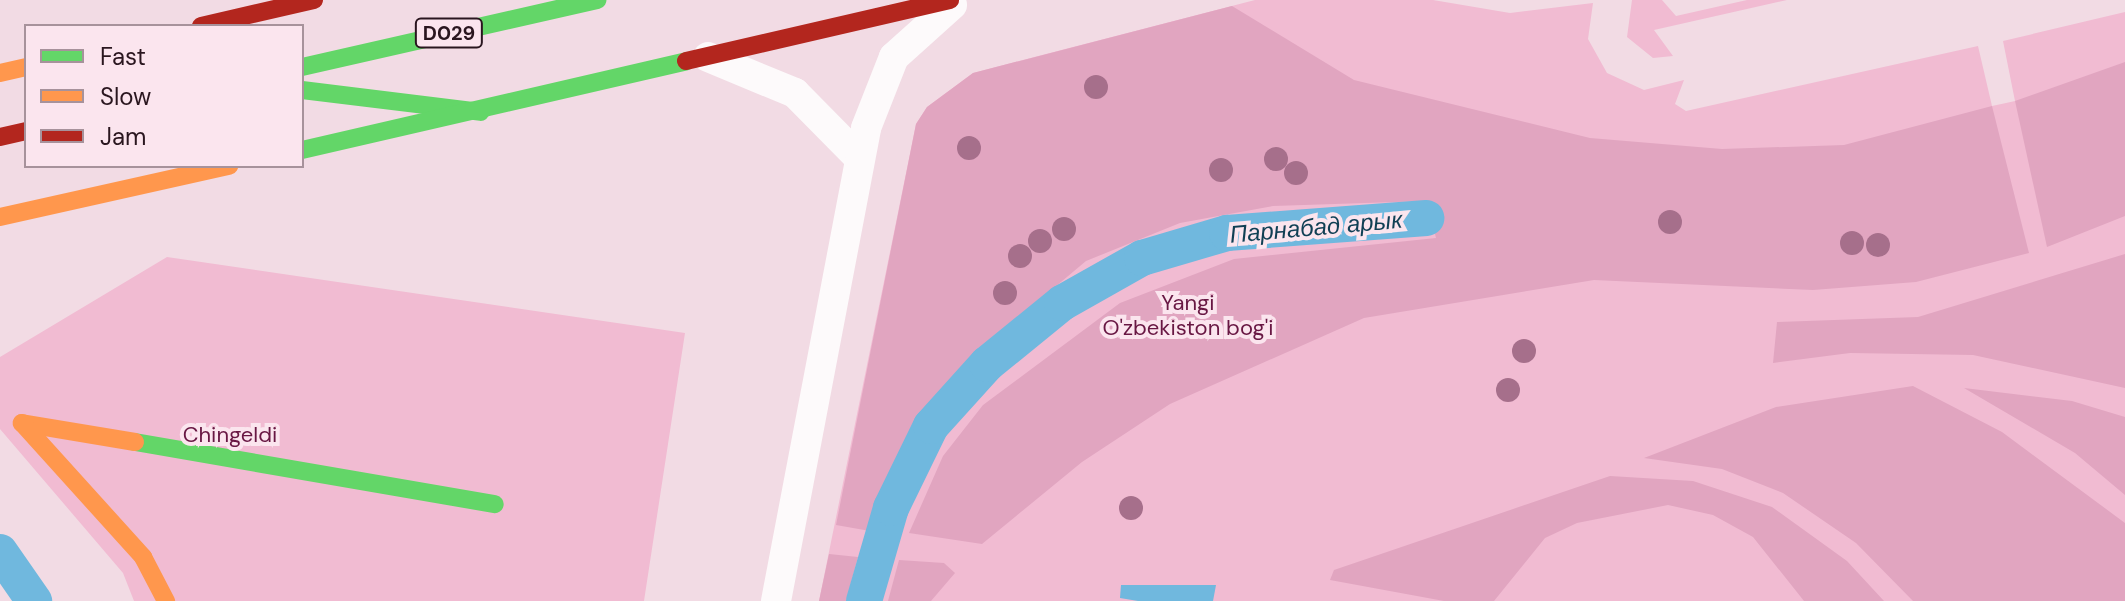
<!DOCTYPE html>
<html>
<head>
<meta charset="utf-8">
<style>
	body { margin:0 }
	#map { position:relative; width:2125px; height:601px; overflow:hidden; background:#f2dbe4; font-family:"DM Sans",sans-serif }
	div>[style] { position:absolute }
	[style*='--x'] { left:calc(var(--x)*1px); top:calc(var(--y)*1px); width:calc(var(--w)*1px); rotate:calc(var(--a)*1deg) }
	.green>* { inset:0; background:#f1bbd2 }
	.forest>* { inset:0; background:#e1a5c0 }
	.water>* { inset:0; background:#70b8de }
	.canal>* { height:36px; margin:-18px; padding:0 18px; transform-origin:18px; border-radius:18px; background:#70b8de }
	.street>* { height:30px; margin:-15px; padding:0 15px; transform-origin:15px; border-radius:15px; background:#fdfafb }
	.fast>* { height:18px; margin:-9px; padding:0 9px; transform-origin:9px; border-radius:9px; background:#63d668 }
	.slow>* { height:18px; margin:-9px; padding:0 9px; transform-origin:9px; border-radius:9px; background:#ff974d }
	.jam>* { height:18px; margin:-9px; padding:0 9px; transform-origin:9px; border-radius:9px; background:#b3261e }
	.trees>* { width:24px; height:24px; margin:-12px; border-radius:50%; background:#a66f8b }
	span { translate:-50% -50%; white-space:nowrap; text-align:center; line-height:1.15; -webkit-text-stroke:8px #fbe5ee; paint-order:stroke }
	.shield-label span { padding:2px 6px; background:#fbe5ee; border:2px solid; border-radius:6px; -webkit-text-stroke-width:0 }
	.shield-label { font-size:20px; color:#2a161f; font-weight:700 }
	.park-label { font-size:22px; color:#681743 }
	.water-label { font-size:24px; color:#103f54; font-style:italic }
	.legend { position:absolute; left:24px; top:24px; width:280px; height:144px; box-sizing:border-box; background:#fbe5ee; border:2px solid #a7929b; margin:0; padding:10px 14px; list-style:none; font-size:24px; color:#2a161f }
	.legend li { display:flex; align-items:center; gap:16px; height:40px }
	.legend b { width:40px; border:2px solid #a7929b }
</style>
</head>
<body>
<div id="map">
	<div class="green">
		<i style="clip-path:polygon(1255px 0,1433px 0,1510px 13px,1593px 3px,1588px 39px,1607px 73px,1644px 90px,1684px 80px,1675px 104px,1686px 111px,1978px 46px,1992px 106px,2006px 103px,2015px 101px,2003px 41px,2125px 12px,2125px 601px,819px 601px,916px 124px,927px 107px,973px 73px)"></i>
		<i style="clip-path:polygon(1632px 0,1662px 0,1676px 16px,1747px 0,1787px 0,1654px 30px,1673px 56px,1653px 58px,1627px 37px)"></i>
		<i style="clip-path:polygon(167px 257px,685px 333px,644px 601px,134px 601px,123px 573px,0 429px,0 357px)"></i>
	</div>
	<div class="forest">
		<i style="clip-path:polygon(1232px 6px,1354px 80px,1590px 138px,1722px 149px,1844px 145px,1992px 106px,2029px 253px,1916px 282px,1813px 290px,1594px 280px,1364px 318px,1170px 404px,1082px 462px,982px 544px,909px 533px,943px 456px,983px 405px,1120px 303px,1234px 259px,1436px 238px,1427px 201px,1273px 206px,1180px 223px,1086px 261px,973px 356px,921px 424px,870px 531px,836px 525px,916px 124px,927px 107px,973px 73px)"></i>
		<i style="clip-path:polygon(2125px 62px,2125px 216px,2047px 247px,2015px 101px)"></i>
		<i style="clip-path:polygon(2125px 254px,2125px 388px,1973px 355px,1850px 353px,1773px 363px,1777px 322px,1918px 317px)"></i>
		<i style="clip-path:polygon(1913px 386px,2002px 432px,2125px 523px,2125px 601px,1913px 601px,1856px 543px,1783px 493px,1722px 469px,1644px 458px,1776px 407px)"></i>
		<i style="clip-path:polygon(1964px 388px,2072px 401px,2125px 417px,2125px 495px,2075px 453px)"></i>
		<i style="clip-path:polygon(1610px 476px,1693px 481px,1772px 507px,1847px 561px,1884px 601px,1804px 601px,1753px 537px,1713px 515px,1668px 505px,1577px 523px,1545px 538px,1494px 601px,1444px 601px,1330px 580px,1334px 570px)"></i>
		<i style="clip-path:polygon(829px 554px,858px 557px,846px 601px,819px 601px)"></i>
		<i style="clip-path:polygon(899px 560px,944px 563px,955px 573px,931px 601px,888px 601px)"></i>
	</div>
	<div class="water">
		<i style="clip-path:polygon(1121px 585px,1216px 585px,1213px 601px,1138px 601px,1120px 598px)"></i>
	</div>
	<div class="canal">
		<i style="--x:0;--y:552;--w:60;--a:55.2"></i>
		<i style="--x:864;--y:601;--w:97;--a:-73.8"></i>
		<i style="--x:891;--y:508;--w:91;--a:-64"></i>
		<i style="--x:931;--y:426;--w:84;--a:-47.9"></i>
		<i style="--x:987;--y:364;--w:97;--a:-39.1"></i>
		<i style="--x:1062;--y:303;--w:92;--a:-29.4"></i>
		<i style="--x:1142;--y:258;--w:89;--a:-16.4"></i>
		<i style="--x:1227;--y:233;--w:200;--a:-4.3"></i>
	</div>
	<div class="street">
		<i style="--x:708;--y:57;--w:94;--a:22.5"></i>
		<i style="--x:795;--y:93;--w:91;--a:45.4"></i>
		<i style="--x:776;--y:601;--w:481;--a:-79.2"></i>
		<i style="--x:866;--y:128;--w:76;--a:-68.5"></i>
		<i style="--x:894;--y:57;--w:78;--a:-41.9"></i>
	</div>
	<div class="fast">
		<i style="--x:302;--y:67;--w:303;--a:-12.8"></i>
		<i style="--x:302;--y:90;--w:180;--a:7"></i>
		<i style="--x:302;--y:150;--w:394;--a:-13"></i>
		<i style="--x:135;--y:442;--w:365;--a:9.8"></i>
	</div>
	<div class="slow">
		<i style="--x:0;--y:73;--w:27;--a:-13"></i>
		<i style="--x:0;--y:217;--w:235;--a:-12.6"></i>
		<i style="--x:135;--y:442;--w:115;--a:-170.5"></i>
		<i style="--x:22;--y:423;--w:181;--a:47.9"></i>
		<i style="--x:143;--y:557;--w:50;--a:62.4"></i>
	</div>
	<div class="jam">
		<i style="--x:201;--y:26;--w:116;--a:-13"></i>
		<i style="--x:686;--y:61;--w:271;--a:-13"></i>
		<i style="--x:0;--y:137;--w:27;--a:-13"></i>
	</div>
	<div class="trees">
		<i style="left:1096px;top:87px"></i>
		<i style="left:969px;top:148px"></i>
		<i style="left:1276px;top:159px"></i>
		<i style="left:1221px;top:170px"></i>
		<i style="left:1296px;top:173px"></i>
		<i style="left:1670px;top:222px"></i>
		<i style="left:1064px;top:229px"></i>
		<i style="left:1040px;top:241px"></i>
		<i style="left:1852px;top:243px"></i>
		<i style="left:1878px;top:245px"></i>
		<i style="left:1020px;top:256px"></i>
		<i style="left:1005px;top:293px"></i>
		<i style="left:1524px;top:351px"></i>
		<i style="left:1508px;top:390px"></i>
		<i style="left:1131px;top:508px"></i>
	</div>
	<div class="shield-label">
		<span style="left:449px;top:33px">D029</span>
	</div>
	<div class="park-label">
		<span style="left:1188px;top:315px">Yangi<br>O'zbekiston bog'i</span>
		<span style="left:230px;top:435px">Chingeldi</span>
	</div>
	<div class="water-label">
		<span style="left:1316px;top:227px;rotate:-5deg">Парнабад арык</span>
	</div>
	<ul class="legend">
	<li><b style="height:10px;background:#63d668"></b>Fast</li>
	<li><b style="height:10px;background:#ff974d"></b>Slow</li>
	<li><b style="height:10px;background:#b3261e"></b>Jam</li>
	</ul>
</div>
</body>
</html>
